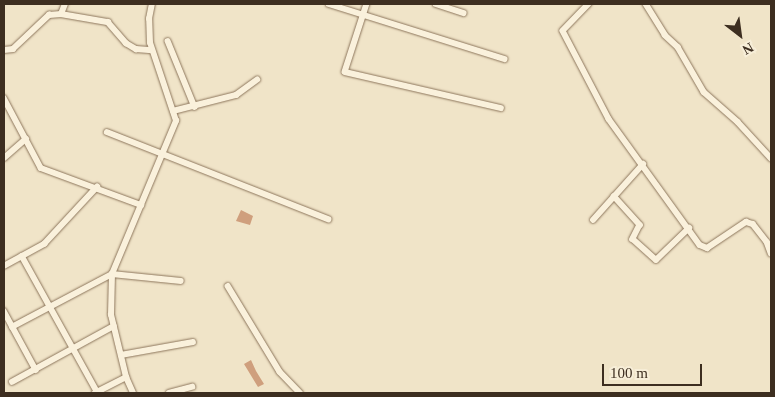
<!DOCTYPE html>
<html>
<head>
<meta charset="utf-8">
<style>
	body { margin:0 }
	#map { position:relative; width:775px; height:397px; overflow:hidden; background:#f0e4c8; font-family:"Times New Roman",serif }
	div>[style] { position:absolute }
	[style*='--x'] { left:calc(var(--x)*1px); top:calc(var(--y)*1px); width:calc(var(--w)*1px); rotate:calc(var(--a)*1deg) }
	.building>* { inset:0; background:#cf9f7d }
	.roads { filter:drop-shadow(0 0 1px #8d765c) drop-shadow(0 0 1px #8d765c) }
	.street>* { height:5.5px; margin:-2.75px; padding:0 2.75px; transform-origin:2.75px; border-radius:2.75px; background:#faf1dc }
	span { translate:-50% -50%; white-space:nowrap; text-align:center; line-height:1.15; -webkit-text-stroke:4px #f7eed8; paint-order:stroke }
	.frame { position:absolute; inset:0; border:5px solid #3d2e20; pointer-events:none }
	.north { position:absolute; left:715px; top:10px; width:50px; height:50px; -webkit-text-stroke:4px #f7eed8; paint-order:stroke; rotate:150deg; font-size:14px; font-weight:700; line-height:20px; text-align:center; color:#3d2e20 }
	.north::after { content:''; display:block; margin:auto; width:18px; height:22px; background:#3d2e20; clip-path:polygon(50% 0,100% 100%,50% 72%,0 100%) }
	.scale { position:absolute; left:602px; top:364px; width:100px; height:22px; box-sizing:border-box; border:2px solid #3d2e20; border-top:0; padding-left:6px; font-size:15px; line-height:18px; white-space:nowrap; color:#3d2e20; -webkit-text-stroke:4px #f7eed8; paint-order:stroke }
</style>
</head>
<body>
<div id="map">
	<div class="building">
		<i style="clip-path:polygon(241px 210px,253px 216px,250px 225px,236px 221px)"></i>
		<i style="clip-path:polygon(251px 360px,256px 371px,264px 384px,258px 387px,244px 364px)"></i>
	</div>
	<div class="roads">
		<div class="street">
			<i style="--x:329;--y:4;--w:184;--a:17.4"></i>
			<i style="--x:367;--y:4;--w:71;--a:107.9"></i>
			<i style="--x:345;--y:72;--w:160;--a:13"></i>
			<i style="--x:436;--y:4;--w:29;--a:18"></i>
			<i style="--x:589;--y:4;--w:37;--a:134"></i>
			<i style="--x:563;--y:31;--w:99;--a:62.4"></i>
			<i style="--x:609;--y:119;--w:155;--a:54.2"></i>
			<i style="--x:700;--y:245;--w:8;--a:23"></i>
			<i style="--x:707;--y:248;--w:47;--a:-33.7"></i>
			<i style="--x:746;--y:222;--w:7;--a:16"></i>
			<i style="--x:753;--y:224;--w:23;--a:52"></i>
			<i style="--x:767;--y:242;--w:12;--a:70"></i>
			<i style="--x:646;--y:4;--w:36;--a:58"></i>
			<i style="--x:665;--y:35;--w:18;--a:43"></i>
			<i style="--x:678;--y:47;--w:52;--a:60"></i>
			<i style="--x:704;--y:92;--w:45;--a:41.4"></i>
			<i style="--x:738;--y:122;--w:49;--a:47.5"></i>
			<i style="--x:61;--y:14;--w:11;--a:-68"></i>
			<i style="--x:168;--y:41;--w:71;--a:67.8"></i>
			<i style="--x:4;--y:50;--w:9;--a:-6"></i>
			<i style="--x:13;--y:49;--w:50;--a:-43.4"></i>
			<i style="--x:49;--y:15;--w:12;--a:-5"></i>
			<i style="--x:61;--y:14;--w:48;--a:9.7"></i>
			<i style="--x:108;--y:22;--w:28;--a:49"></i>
			<i style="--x:126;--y:43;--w:12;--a:31"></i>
			<i style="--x:136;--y:49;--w:16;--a:4"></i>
			<i style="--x:4;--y:98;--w:79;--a:62.1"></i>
			<i style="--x:41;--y:168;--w:107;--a:20.3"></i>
			<i style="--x:173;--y:111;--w:65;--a:-14.3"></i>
			<i style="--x:236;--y:95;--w:26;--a:-36"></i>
			<i style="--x:107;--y:132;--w:238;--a:21.5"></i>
			<i style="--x:4;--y:158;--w:29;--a:-41"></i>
			<i style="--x:614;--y:196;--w:39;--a:48"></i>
			<i style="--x:640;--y:225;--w:16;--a:117"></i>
			<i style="--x:633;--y:239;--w:31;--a:42"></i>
			<i style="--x:656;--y:260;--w:46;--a:-44.1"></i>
			<i style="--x:593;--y:220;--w:75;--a:-48.2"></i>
			<i style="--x:22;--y:256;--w:157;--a:61"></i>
			<i style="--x:4;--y:266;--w:46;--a:-28.8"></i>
			<i style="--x:44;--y:244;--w:78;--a:-47.1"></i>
			<i style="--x:228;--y:286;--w:100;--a:58.8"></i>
			<i style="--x:280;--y:372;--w:29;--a:46"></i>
			<i style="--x:4;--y:311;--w:67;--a:61.5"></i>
			<i style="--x:12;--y:327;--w:113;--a:-27.9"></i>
			<i style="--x:112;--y:274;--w:69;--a:5.8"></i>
			<i style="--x:121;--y:355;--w:73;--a:-10.2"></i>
			<i style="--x:12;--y:382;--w:116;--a:-28.8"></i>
			<i style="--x:95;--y:393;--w:35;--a:-27"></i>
			<i style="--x:133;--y:393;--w:17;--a:-114"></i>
			<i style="--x:126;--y:377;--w:64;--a:-103.6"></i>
			<i style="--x:111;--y:315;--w:41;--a:-88.6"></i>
			<i style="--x:112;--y:274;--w:166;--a:-67.3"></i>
			<i style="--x:176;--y:121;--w:82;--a:-108.4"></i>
			<i style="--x:150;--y:43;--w:24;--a:-92"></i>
			<i style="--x:149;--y:19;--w:15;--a:-79"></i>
			<i style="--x:169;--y:393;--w:24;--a:-15"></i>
		</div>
	</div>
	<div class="frame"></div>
	<div class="north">N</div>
	<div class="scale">100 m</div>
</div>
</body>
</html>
